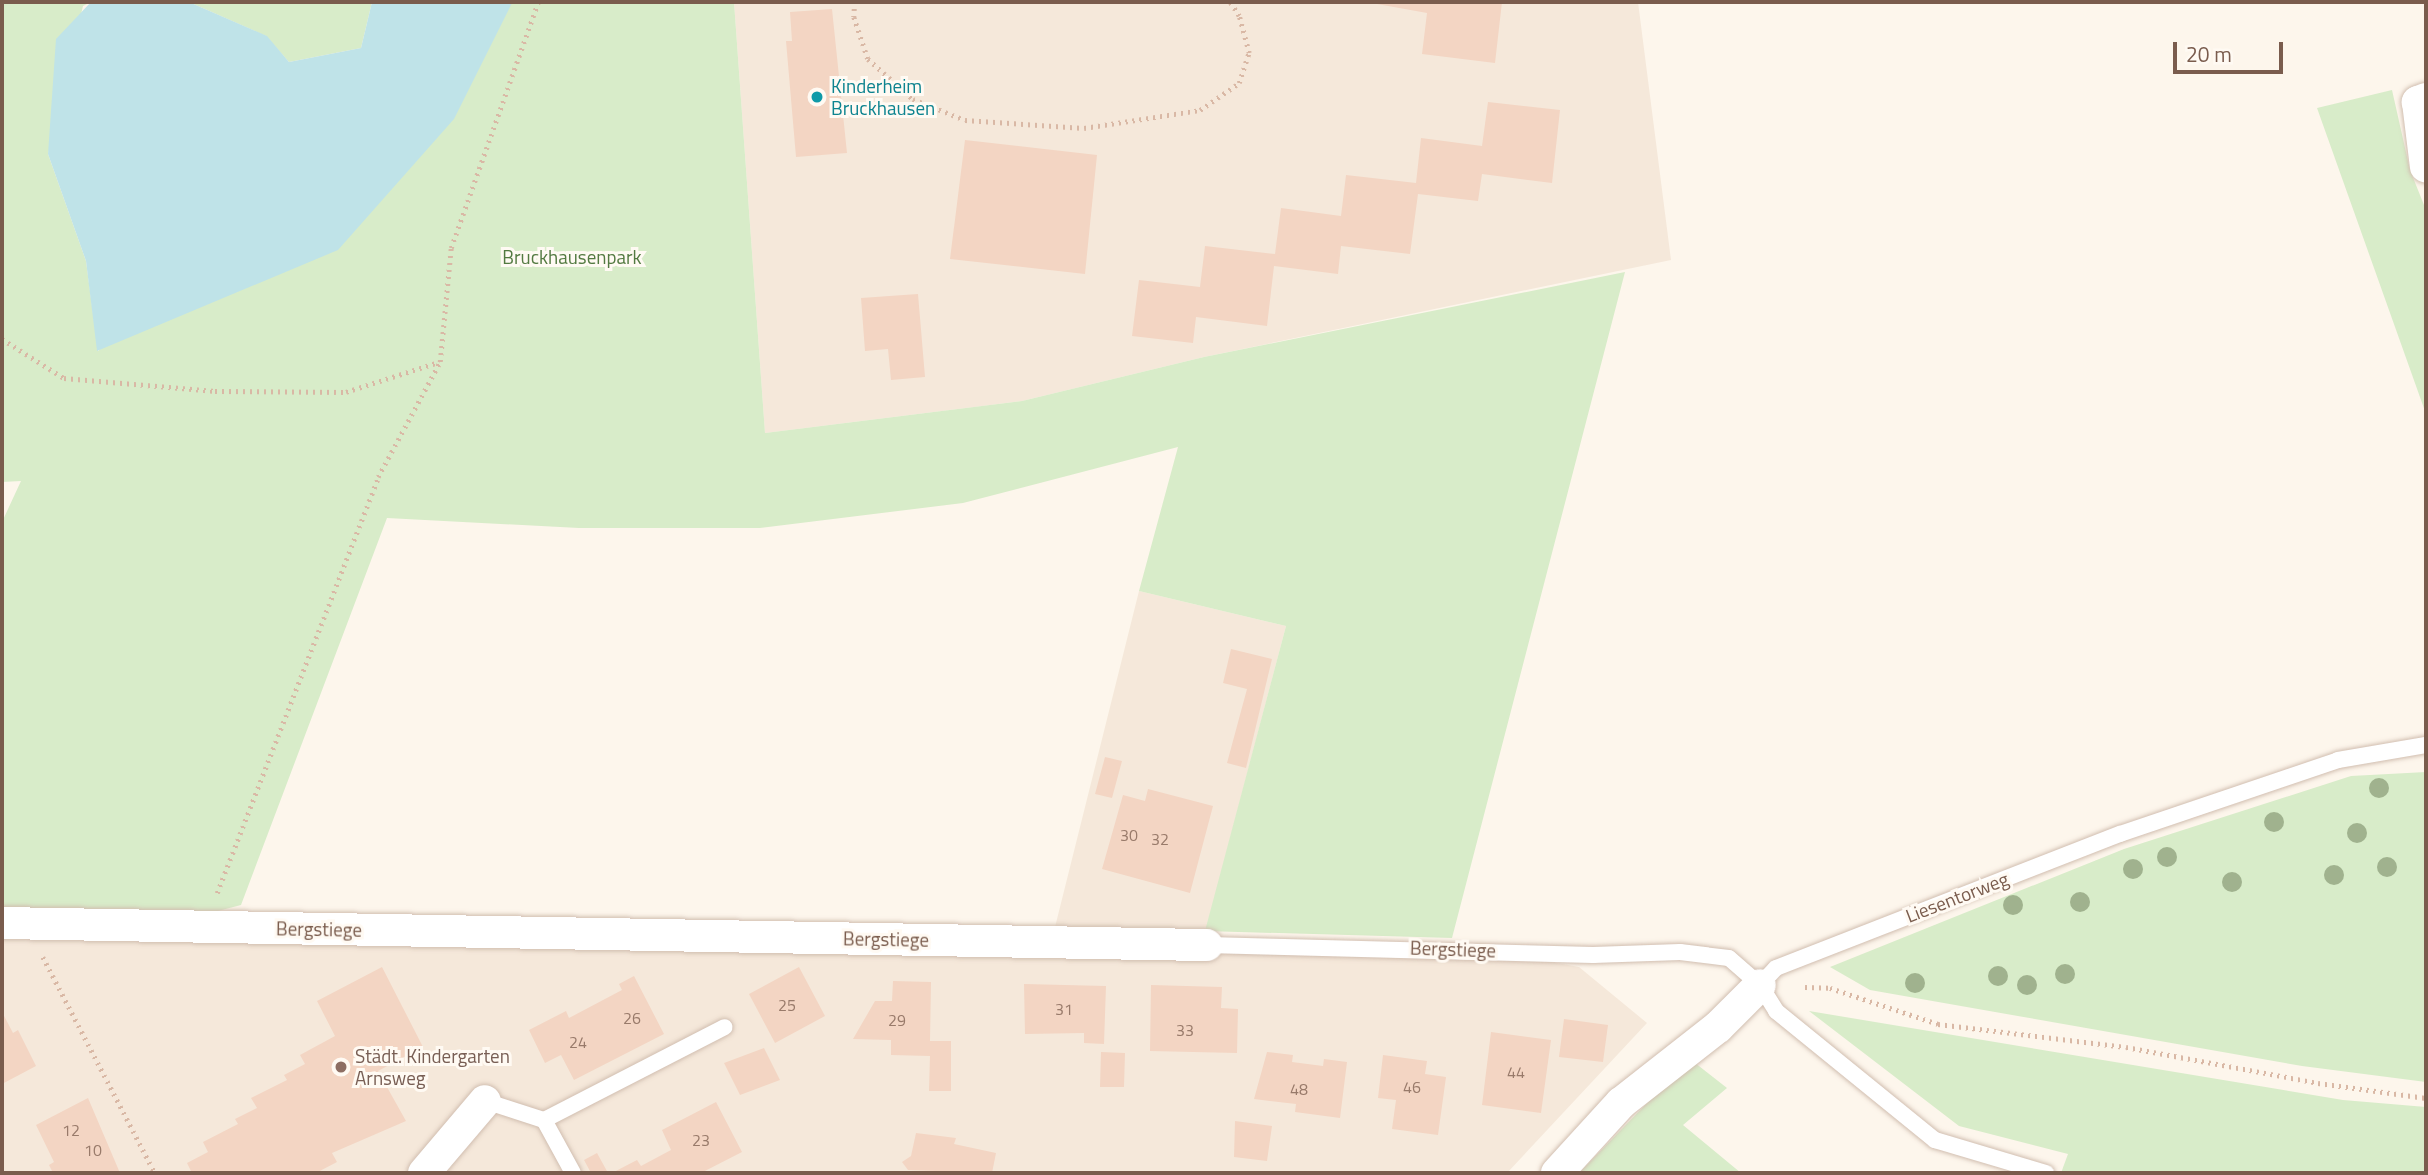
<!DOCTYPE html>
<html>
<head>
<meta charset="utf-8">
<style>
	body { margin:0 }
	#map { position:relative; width:2428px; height:1175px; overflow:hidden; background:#fdf6ec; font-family:"Titillium Web",sans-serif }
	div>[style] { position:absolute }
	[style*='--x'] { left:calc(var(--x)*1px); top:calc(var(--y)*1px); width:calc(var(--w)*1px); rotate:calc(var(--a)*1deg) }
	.residential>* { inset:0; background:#f5e8da }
	.green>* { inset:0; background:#d8ecc9 }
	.water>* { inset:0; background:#bfe3e8 }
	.building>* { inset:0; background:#f3d5c3 }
	.path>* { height:4.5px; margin-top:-2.25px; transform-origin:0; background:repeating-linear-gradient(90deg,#d9b8a5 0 2px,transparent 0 7px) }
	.roads { filter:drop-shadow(0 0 2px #d1beb0) drop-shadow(0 0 2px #d1beb0) }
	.service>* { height:16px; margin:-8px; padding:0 8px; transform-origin:8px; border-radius:8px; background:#fff }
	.minor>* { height:32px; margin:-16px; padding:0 16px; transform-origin:16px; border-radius:16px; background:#fff }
	.trees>* { width:20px; height:20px; margin:-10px; border-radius:50%; background:#a0b28e }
	.dots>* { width:19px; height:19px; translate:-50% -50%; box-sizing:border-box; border:4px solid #fffaf3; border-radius:50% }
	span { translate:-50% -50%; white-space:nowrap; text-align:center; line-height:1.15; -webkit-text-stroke:6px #fffaf3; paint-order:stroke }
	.number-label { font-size:16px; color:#987a6a }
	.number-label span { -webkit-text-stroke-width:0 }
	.culture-label { font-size:19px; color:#0d838f }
	.left { translate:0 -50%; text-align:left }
	.park-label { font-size:19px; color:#537a41 }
	.street-label { font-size:19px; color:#7a5c4d }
	.education-label { font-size:19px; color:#785e54 }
	.frame { position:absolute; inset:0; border:4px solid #7a5c4d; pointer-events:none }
	.scale { position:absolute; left:2173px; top:42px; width:110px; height:32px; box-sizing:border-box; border:4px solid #7a5c4d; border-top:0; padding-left:9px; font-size:21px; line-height:24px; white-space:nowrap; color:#7a5c4d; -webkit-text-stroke:5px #fffaf3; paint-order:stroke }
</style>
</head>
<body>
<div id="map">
	<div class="residential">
		<i style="clip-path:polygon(734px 2px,1638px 2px,1671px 260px,1204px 357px,1022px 401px,765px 433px)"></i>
		<i style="clip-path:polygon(1139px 591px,1286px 626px,1200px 953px,1546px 961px,1579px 967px,1647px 1023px,1507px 1173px,2px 1173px,2px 930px,1055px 927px)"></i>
	</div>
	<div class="green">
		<i style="clip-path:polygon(2px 2px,91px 2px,83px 6px,48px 154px,86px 261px,98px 351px,512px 2px,734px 2px,765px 433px,1022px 401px,1204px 357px,1625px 272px,1452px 938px,1205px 931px,1286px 626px,1139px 591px,1178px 447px,963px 503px,760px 528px,579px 528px,387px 518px,241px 905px,195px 917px,2px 917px,2px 522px,21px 481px,2px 482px)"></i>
		<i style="clip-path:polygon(189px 2px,372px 2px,361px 48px,289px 62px,266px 36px)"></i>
		<i style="clip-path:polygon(2392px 90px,2410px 170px,2426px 210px,2426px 414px,2317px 108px)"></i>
		<i style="clip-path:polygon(2426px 772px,2426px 1082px,2302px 1066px,1870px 990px,1830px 967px,2124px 849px,2351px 776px)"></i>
		<i style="clip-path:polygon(1809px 1011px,2343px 1100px,2426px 1107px,2426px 1173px,2061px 1173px,2068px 1154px,1959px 1126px)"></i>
		<i style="clip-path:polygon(1690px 1059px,1727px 1088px,1683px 1125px,1741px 1173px,1580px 1172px)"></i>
	</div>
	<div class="water">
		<i style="clip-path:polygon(91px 2px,189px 2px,267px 36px,289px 62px,361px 48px,372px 2px,512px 3px,454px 119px,338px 250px,97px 351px,86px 261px,48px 154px,56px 39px)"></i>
	</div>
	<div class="building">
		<i style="clip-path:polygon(1366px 2px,1502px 2px,1495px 63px,1422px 54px,1427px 13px)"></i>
		<i style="clip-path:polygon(832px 9px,847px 153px,796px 157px,786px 41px,792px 41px,790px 12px)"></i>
		<i style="clip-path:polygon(1488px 102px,1560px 110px,1552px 183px,1482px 174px,1478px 201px,1418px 194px,1410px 254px,1341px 246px,1338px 274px,1274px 266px,1267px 326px,1196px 317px,1193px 343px,1132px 336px,1139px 280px,1200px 287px,1205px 246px,1275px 254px,1281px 208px,1341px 216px,1346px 175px,1416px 183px,1421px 138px,1482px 146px)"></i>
		<i style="clip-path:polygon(965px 140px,1097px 155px,1085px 274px,950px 259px)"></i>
		<i style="clip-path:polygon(918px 294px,925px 377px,891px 380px,888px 349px,865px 351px,861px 298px)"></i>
		<i style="clip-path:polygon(1231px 649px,1272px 659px,1246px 768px,1227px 763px,1247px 689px,1223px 683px)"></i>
		<i style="clip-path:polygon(1105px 757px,1122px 761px,1112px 798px,1095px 794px)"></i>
		<i style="clip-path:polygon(1148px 789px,1213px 806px,1190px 893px,1102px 869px,1123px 795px,1145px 801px)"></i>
		<i style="clip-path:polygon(382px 967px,423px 1047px,378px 1071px,406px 1121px,332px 1153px,337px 1162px,316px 1173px,192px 1173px,187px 1163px,208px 1152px,203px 1142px,238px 1124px,235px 1119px,257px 1108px,251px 1098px,287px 1080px,284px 1075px,305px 1064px,300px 1055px,335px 1036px,317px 1001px)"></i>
		<i style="clip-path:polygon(799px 967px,825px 1016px,775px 1043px,749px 994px)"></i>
		<i style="clip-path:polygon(634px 976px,664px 1034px,574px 1080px,561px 1055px,545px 1063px,529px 1030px,566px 1011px,569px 1018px,622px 990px,619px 984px)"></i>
		<i style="clip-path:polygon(893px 981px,931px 982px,930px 1041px,951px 1041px,951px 1091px,929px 1091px,930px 1056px,891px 1055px,891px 1040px,853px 1039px,875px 1001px,892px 1001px)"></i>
		<i style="clip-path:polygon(1024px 984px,1106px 986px,1104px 1044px,1084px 1043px,1084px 1033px,1025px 1034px)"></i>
		<i style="clip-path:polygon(1151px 985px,1222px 987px,1221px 1008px,1238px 1009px,1237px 1053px,1150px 1051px)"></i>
		<i style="clip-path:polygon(2px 1012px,13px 1033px,18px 1030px,36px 1066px,2px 1084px)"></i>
		<i style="clip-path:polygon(1564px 1019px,1608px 1025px,1603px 1062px,1559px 1057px)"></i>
		<i style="clip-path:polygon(1491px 1032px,1551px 1040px,1541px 1113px,1482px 1105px)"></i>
		<i style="clip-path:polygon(764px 1048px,780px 1080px,740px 1095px,724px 1063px)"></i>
		<i style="clip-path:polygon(1101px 1052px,1125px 1053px,1124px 1087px,1100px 1087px)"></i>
		<i style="clip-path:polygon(1267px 1052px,1293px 1055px,1292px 1062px,1323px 1066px,1324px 1059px,1347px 1062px,1340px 1118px,1295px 1112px,1296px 1104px,1254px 1099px)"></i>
		<i style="clip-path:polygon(1383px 1055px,1427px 1061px,1425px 1074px,1446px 1077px,1438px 1135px,1392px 1129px,1396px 1100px,1378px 1098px)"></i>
		<i style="clip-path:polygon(88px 1098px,120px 1173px,53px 1173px,49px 1165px,54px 1162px,36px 1125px)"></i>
		<i style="clip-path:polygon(716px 1102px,742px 1152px,701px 1173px,612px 1173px,637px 1160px,641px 1166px,671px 1150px,662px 1130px)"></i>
		<i style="clip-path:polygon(1235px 1121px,1272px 1126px,1267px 1161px,1234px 1157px)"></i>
		<i style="clip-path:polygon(916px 1133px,956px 1138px,954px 1144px,996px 1153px,992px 1173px,908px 1170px,902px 1162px,911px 1156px)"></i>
		<i style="clip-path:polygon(597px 1153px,608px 1173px,591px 1173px,584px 1160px)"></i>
	</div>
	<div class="path">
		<i style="--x:855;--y:2;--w:15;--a:94"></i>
		<i style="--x:854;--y:17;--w:44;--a:71.6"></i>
		<i style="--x:868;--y:59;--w:60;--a:41.6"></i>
		<i style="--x:913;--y:99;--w:56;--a:22"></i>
		<i style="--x:965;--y:120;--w:119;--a:3.8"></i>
		<i style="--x:1084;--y:128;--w:117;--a:-8.8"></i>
		<i style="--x:1200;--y:110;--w:47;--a:-34.7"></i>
		<i style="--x:1239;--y:83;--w:32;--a:-72"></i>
		<i style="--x:1249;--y:53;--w:38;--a:-105"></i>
		<i style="--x:1239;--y:16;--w:17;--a:-123"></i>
		<i style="--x:2;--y:339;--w:73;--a:32.2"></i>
		<i style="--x:64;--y:378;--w:152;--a:4.9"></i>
		<i style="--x:215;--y:391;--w:131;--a:0.4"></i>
		<i style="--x:346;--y:392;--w:98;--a:-17.9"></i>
		<i style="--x:217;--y:893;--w:446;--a:-68.8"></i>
		<i style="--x:378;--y:477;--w:131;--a:-61.7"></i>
		<i style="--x:440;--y:362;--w:115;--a:-84.5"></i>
		<i style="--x:451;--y:248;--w:261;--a:-70.5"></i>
		<i style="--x:43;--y:957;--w:243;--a:62.6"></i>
		<i style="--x:1805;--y:987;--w:25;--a:2"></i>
		<i style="--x:1830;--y:988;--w:114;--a:18.4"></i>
		<i style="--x:1938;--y:1024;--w:189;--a:7"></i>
		<i style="--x:2126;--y:1047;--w:195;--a:10.6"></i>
		<i style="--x:2318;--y:1083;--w:109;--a:7.9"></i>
	</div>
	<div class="roads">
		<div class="service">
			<i style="--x:1207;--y:945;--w:386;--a:1.5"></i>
			<i style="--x:1593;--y:955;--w:87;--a:-2"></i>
			<i style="--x:1680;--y:952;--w:49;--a:7"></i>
			<i style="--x:1729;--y:958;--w:41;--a:41.1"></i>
			<i style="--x:1760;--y:985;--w:31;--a:58"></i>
			<i style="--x:1776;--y:1011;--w:205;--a:39.1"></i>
			<i style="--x:1935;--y:1140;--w:116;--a:16.6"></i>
			<i style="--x:1760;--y:985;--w:23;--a:-47"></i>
			<i style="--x:1776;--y:968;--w:369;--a:-21.3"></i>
			<i style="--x:2120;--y:834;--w:230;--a:-18.7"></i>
			<i style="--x:2338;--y:760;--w:89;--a:-9.7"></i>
			<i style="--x:485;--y:1101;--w:62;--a:17.9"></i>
			<i style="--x:544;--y:1120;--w:203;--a:-27.2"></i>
			<i style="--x:544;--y:1120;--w:60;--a:61.3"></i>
		</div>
		<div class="minor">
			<i style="--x:2426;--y:99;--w:9;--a:159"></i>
			<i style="--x:2418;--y:102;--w:65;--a:83"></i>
			<i style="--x:2;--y:923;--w:1205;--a:1.05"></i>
			<i style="--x:424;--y:1173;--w:94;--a:-49.7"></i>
			<i style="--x:1557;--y:1173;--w:95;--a:-47.6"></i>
			<i style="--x:1621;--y:1103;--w:123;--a:-38.1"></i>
			<i style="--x:1718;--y:1027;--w:59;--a:-45"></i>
		</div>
	</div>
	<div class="trees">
		<i style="left:2379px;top:788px"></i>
		<i style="left:2274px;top:822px"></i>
		<i style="left:2357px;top:833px"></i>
		<i style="left:2167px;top:857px"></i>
		<i style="left:2387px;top:867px"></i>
		<i style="left:2133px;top:869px"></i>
		<i style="left:2334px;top:875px"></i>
		<i style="left:2232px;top:882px"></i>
		<i style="left:2080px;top:902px"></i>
		<i style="left:2013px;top:905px"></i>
		<i style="left:2065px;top:974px"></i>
		<i style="left:1998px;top:976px"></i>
		<i style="left:1915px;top:983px"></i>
		<i style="left:2027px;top:985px"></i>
	</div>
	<div class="dots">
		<i style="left:817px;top:97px;background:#0f9aa8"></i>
		<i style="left:341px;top:1067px;background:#8d6e63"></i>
	</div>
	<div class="number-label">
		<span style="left:1129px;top:835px">30</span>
		<span style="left:1160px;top:839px">32</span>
		<span style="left:787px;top:1005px">25</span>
		<span style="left:1064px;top:1009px">31</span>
		<span style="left:632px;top:1018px">26</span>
		<span style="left:897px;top:1020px">29</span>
		<span style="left:1185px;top:1030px">33</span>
		<span style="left:578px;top:1042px">24</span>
		<span style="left:1516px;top:1072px">44</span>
		<span style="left:1412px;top:1087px">46</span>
		<span style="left:1299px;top:1089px">48</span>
		<span style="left:71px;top:1130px">12</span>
		<span style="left:701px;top:1140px">23</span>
		<span style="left:93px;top:1150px">10</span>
	</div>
	<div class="culture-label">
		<span class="left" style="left:831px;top:97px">Kinderheim<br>Bruckhausen</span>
	</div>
	<div class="park-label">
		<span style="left:572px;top:257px">Bruckhausenpark</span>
	</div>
	<div class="street-label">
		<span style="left:1957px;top:897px;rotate:-21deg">Liesentorweg</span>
		<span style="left:319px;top:929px;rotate:1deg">Bergstiege</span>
		<span style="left:886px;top:939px;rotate:1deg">Bergstiege</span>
		<span style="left:1453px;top:949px;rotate:2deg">Bergstiege</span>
	</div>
	<div class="education-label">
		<span class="left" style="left:355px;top:1067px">Städt. Kindergarten<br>Arnsweg</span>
	</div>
	<div class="frame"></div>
	<div class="scale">20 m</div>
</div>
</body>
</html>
